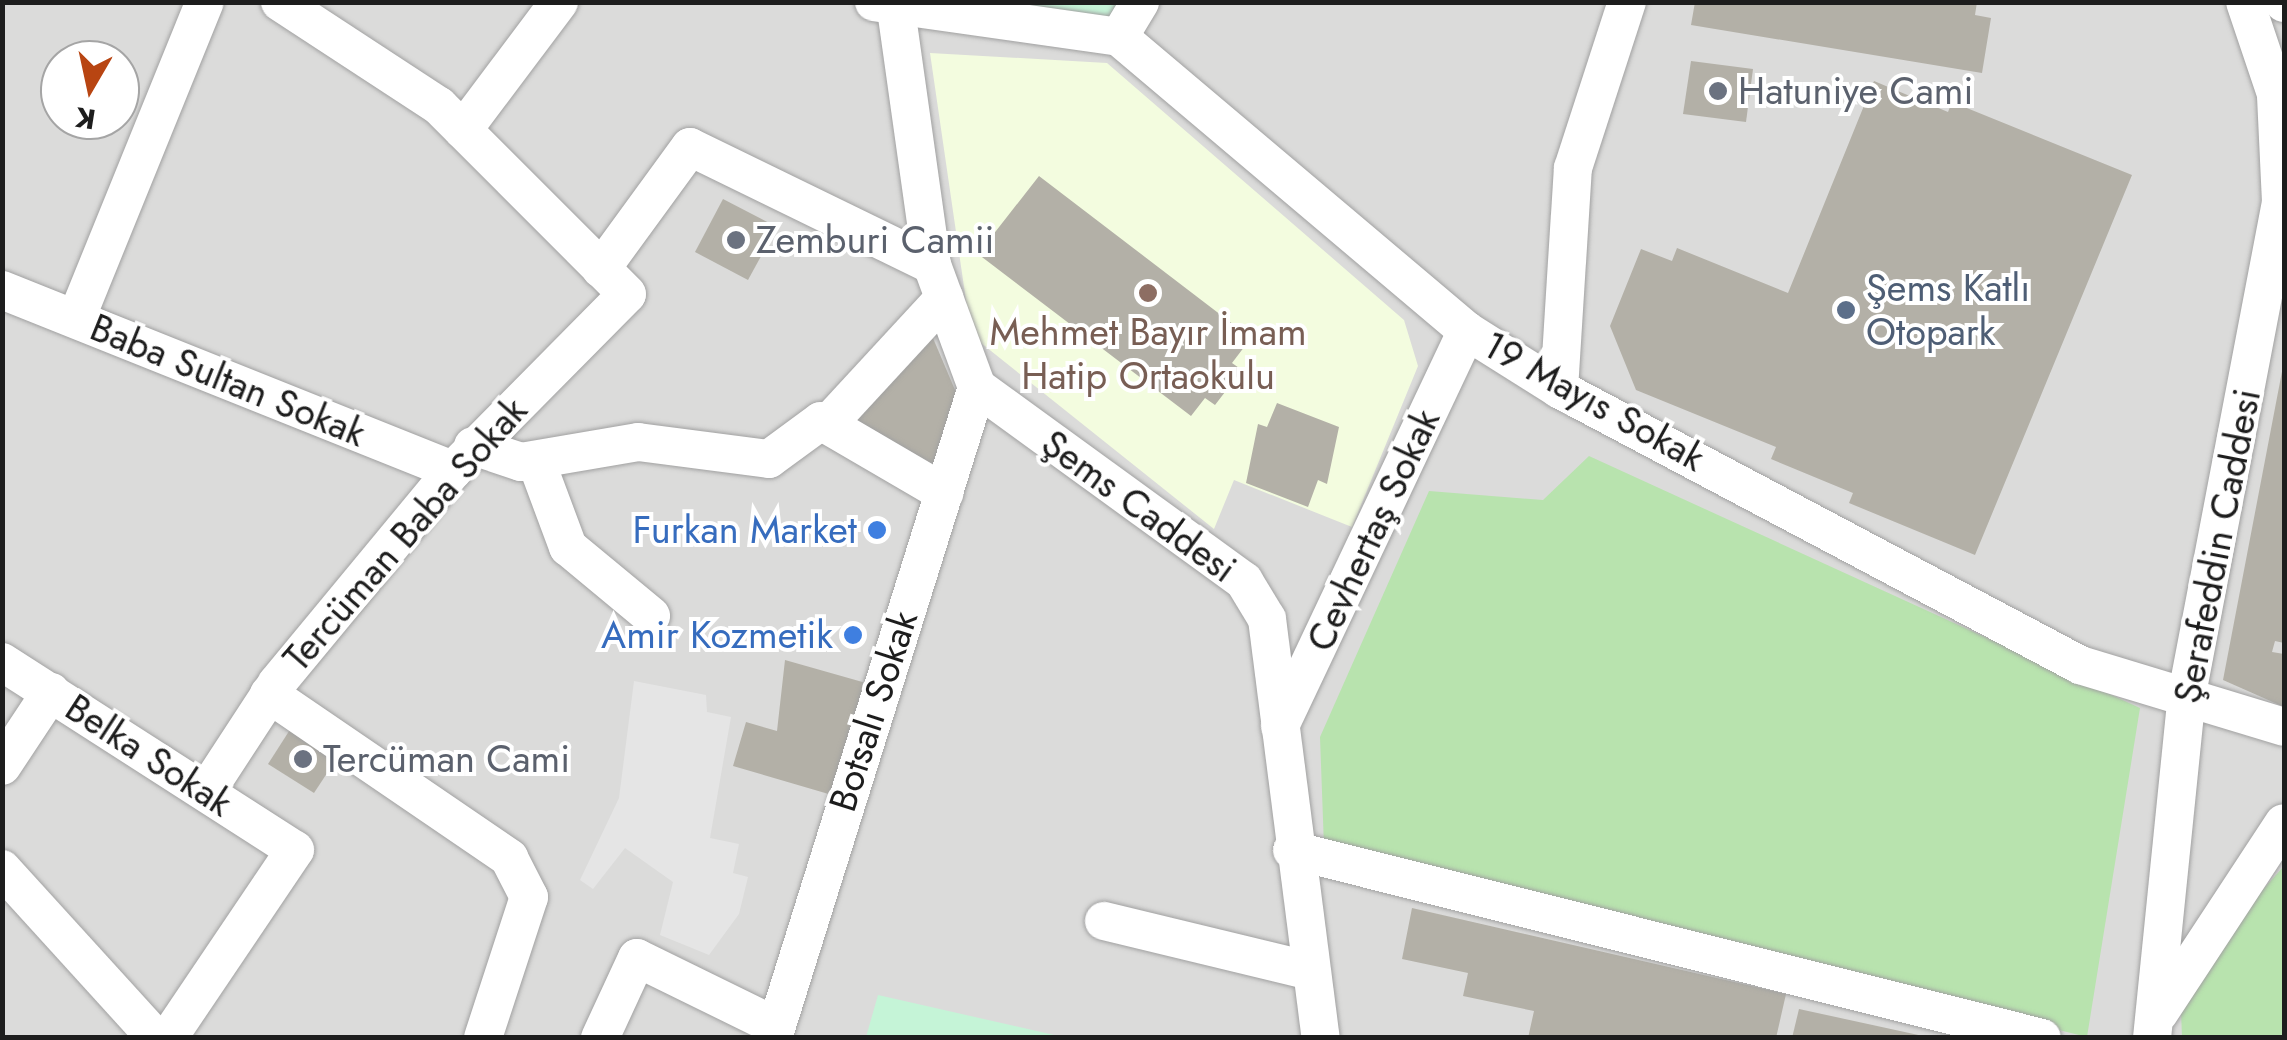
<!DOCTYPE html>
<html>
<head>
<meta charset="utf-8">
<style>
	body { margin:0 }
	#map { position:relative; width:2287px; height:1040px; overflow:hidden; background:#edede4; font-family:Jost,sans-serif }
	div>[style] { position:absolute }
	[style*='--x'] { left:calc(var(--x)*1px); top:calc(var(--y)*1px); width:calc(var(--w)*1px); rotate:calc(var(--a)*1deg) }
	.residential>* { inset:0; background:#dbdbda }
	.education>* { inset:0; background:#f3fcdf }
	.grass>* { inset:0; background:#b8e3ae }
	.park>* { inset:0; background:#c5f4d7 }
	.parking>* { inset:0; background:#e5e5e5 }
	.building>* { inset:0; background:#b3b0a7 }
	.roads { filter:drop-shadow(0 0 2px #a1a1a1) drop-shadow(0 0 2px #a1a1a1) }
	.minor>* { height:38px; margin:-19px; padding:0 19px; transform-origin:19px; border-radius:19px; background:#fff }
	.dots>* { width:28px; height:28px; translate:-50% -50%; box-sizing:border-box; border:5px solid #fff; border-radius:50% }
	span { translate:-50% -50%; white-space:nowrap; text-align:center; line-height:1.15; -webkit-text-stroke:8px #fff; paint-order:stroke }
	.worship-label { font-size:38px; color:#5b616d }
	.left { translate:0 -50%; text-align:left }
	.service-label { font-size:38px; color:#4e5e75 }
	.education-label { font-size:38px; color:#785e54 }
	.street-label { font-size:38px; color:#1d1d1d }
	.shop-label { font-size:38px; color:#366cbe }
	.right { translate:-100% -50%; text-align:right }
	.frame { position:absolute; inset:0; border:5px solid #1d1d1d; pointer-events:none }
	.north { position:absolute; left:40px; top:40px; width:100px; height:100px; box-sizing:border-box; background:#fff; border:2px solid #a5a5a5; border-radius:50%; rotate:189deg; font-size:28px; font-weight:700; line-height:40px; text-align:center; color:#1d1d1d }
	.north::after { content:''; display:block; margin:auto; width:35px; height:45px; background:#b84512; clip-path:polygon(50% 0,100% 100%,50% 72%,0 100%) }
</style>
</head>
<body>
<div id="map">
	<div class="residential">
		<i style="clip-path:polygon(evenodd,3px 3px,2284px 3px,2284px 1037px,3px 1037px,3px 3px,60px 60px,120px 60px,120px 120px,60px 120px,60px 60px)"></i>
	</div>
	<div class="education">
		<i style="clip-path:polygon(930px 53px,1107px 63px,1404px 320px,1418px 366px,1352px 527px,1234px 480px,1214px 529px,971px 335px)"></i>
	</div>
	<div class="grass">
		<i style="clip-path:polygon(1589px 456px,2140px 708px,2087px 1037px,1324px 847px,1320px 737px,1429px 491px,1543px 500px)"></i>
		<i style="clip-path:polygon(2284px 866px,2284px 1037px,2182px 1037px,2181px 1011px,2230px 926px)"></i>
	</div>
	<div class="park">
		<i style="clip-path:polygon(979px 3px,1127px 3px,1119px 20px)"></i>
		<i style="clip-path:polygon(878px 995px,1063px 1037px,866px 1037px)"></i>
	</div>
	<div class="parking">
		<i style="clip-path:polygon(634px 681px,706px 695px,707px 712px,731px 717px,710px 838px,739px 844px,733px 873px,748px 877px,739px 914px,709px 955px,660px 935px,673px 882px,625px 848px,593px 889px,580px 880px,619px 798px)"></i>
	</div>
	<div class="building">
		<i style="clip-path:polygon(1695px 2px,1977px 2px,1975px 15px,1991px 18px,1982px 73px,1691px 25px)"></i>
		<i style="clip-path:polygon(1691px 61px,1753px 69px,1746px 122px,1683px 114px)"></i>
		<i style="clip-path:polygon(1874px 81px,1948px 112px,1952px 102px,2132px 175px,1975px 555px,1849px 503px,1853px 493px,1771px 459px,1776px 447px,1636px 390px,1610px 326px,1641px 249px,1672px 261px,1677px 248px,1788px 293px)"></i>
		<i style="clip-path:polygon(1039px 176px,1251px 338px,1232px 363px,1242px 370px,1215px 405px,1205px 398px,1191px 416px,978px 254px)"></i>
		<i style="clip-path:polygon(723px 199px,777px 227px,748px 280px,695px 252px)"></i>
		<i style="clip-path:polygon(927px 324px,961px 404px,936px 472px,848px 416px)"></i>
		<i style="clip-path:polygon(2284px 361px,2284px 643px,2275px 641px,2272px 652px,2284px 654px,2284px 707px,2223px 680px)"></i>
		<i style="clip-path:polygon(1277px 403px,1339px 427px,1327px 484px,1318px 480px,1308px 507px,1246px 483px,1258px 424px,1267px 427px)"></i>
		<i style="clip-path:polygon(785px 660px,866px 683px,832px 795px,733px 766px,746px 722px,777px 731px)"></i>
		<i style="clip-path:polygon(293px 725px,339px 755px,314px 793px,268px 764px)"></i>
		<i style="clip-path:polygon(1412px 908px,1786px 994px,1776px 1038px,1528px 1038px,1534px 1011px,1463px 996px,1468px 973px,1402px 959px)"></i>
		<i style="clip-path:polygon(1799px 1009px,1923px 1036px,1922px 1038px,1792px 1038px)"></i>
	</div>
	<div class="roads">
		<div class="minor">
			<i style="--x:874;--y:2;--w:247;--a:8.1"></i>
			<i style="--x:1119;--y:37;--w:456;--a:40.2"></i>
			<i style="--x:1467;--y:331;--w:109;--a:32.2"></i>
			<i style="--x:1559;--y:389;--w:590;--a:27.91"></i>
			<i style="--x:2080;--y:665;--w:213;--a:16.9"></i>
			<i style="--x:895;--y:2;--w:266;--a:82"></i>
			<i style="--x:932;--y:265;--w:130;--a:69.8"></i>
			<i style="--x:977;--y:387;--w:330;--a:36"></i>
			<i style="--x:1244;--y:581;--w:44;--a:58.8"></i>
			<i style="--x:1267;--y:619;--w:422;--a:82.7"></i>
			<i style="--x:2284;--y:2;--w:1;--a:90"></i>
			<i style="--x:1119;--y:37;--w:41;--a:-59"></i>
			<i style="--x:463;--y:130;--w:160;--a:-53.1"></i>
			<i style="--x:601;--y:269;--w:151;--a:-53.9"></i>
			<i style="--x:690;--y:147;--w:269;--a:26"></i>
			<i style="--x:2;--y:290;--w:486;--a:21.8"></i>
			<i style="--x:76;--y:319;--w:342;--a:-67.9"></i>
			<i style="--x:1559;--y:389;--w:221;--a:-86.4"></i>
			<i style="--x:1573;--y:168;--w:175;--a:-72"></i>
			<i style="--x:827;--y:425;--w:173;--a:-47.3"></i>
			<i style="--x:473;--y:446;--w:51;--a:18.4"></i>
			<i style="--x:521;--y:462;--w:119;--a:-9.7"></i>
			<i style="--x:638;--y:442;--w:132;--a:7.4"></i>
			<i style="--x:769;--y:459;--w:64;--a:-36.2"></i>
			<i style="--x:821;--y:421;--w:143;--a:30.3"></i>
			<i style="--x:536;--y:461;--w:92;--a:69.6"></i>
			<i style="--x:568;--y:547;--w:108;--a:39.7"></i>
			<i style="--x:2;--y:662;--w:348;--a:32.7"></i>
			<i style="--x:295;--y:850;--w:227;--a:124"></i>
			<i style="--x:269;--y:694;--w:291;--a:34.3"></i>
			<i style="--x:509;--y:858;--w:44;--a:62.9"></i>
			<i style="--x:529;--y:897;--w:148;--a:108.1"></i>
			<i style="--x:1280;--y:726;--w:437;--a:-64.7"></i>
			<i style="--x:2;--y:766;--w:89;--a:-56.5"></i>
			<i style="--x:206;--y:792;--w:130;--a:-56.9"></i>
			<i style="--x:277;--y:683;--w:276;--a:-50.4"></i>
			<i style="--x:453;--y:470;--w:247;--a:-45.3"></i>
			<i style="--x:627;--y:294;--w:266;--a:-135"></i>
			<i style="--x:439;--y:106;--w:190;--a:-146.8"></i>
			<i style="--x:1292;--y:850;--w:773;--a:14.07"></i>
			<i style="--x:2;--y:869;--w:229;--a:47.7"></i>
			<i style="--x:1104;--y:921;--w:212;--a:13.6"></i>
			<i style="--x:2159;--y:1013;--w:227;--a:-56.7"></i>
			<i style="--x:600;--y:1038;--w:88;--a:-65.2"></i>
			<i style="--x:637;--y:958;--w:155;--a:26.1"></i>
			<i style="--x:773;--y:1038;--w:682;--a:-72.6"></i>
			<i style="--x:2152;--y:1038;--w:346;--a:-84.2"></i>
			<i style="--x:2187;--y:694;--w:501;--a:-79.18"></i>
			<i style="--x:2281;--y:202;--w:108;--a:-92.7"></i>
			<i style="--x:2276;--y:94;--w:97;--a:-108.6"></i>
		</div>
	</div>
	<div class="dots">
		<i style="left:1718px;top:91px;background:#6b7280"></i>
		<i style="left:736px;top:240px;background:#6b7280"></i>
		<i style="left:1148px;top:293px;background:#8d6e63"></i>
		<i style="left:1846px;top:310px;background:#5c6f8a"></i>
		<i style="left:877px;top:530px;background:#3f7fe0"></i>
		<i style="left:853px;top:635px;background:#3f7fe0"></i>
		<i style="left:303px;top:759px;background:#6b7280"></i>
	</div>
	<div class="worship-label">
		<span class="left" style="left:1738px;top:91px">Hatuniye Cami</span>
		<span class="left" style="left:756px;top:240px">Zemburi Camii</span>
		<span class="left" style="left:323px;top:759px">Tercüman Cami</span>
	</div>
	<div class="service-label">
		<span class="left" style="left:1866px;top:310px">Şems Katlı<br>Otopark</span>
	</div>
	<div class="education-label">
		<span style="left:1148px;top:354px">Mehmet Bayır İmam<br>Hatip Ortaokulu</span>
	</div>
	<div class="street-label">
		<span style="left:228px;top:380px;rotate:22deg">Baba Sultan Sokak</span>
		<span style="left:1594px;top:401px;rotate:29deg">19 Mayıs Sokak</span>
		<span style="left:1139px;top:506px;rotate:36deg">Şems Caddesi</span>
		<span style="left:1373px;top:530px;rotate:-65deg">Cevhertaş Sokak</span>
		<span style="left:405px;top:534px;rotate:-49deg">Tercüman Baba Sokak</span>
		<span style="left:2217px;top:546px;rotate:-79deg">Şerafeddin Caddesi</span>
		<span style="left:873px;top:711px;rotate:-72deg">Botsalı Sokak</span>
		<span style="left:149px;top:755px;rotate:33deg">Belka Sokak</span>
	</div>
	<div class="shop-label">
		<span class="right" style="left:857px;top:530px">Furkan Market</span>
		<span class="right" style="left:833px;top:635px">Amir Kozmetik</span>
	</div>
	<div class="frame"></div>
	<div class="north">K</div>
</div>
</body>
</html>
